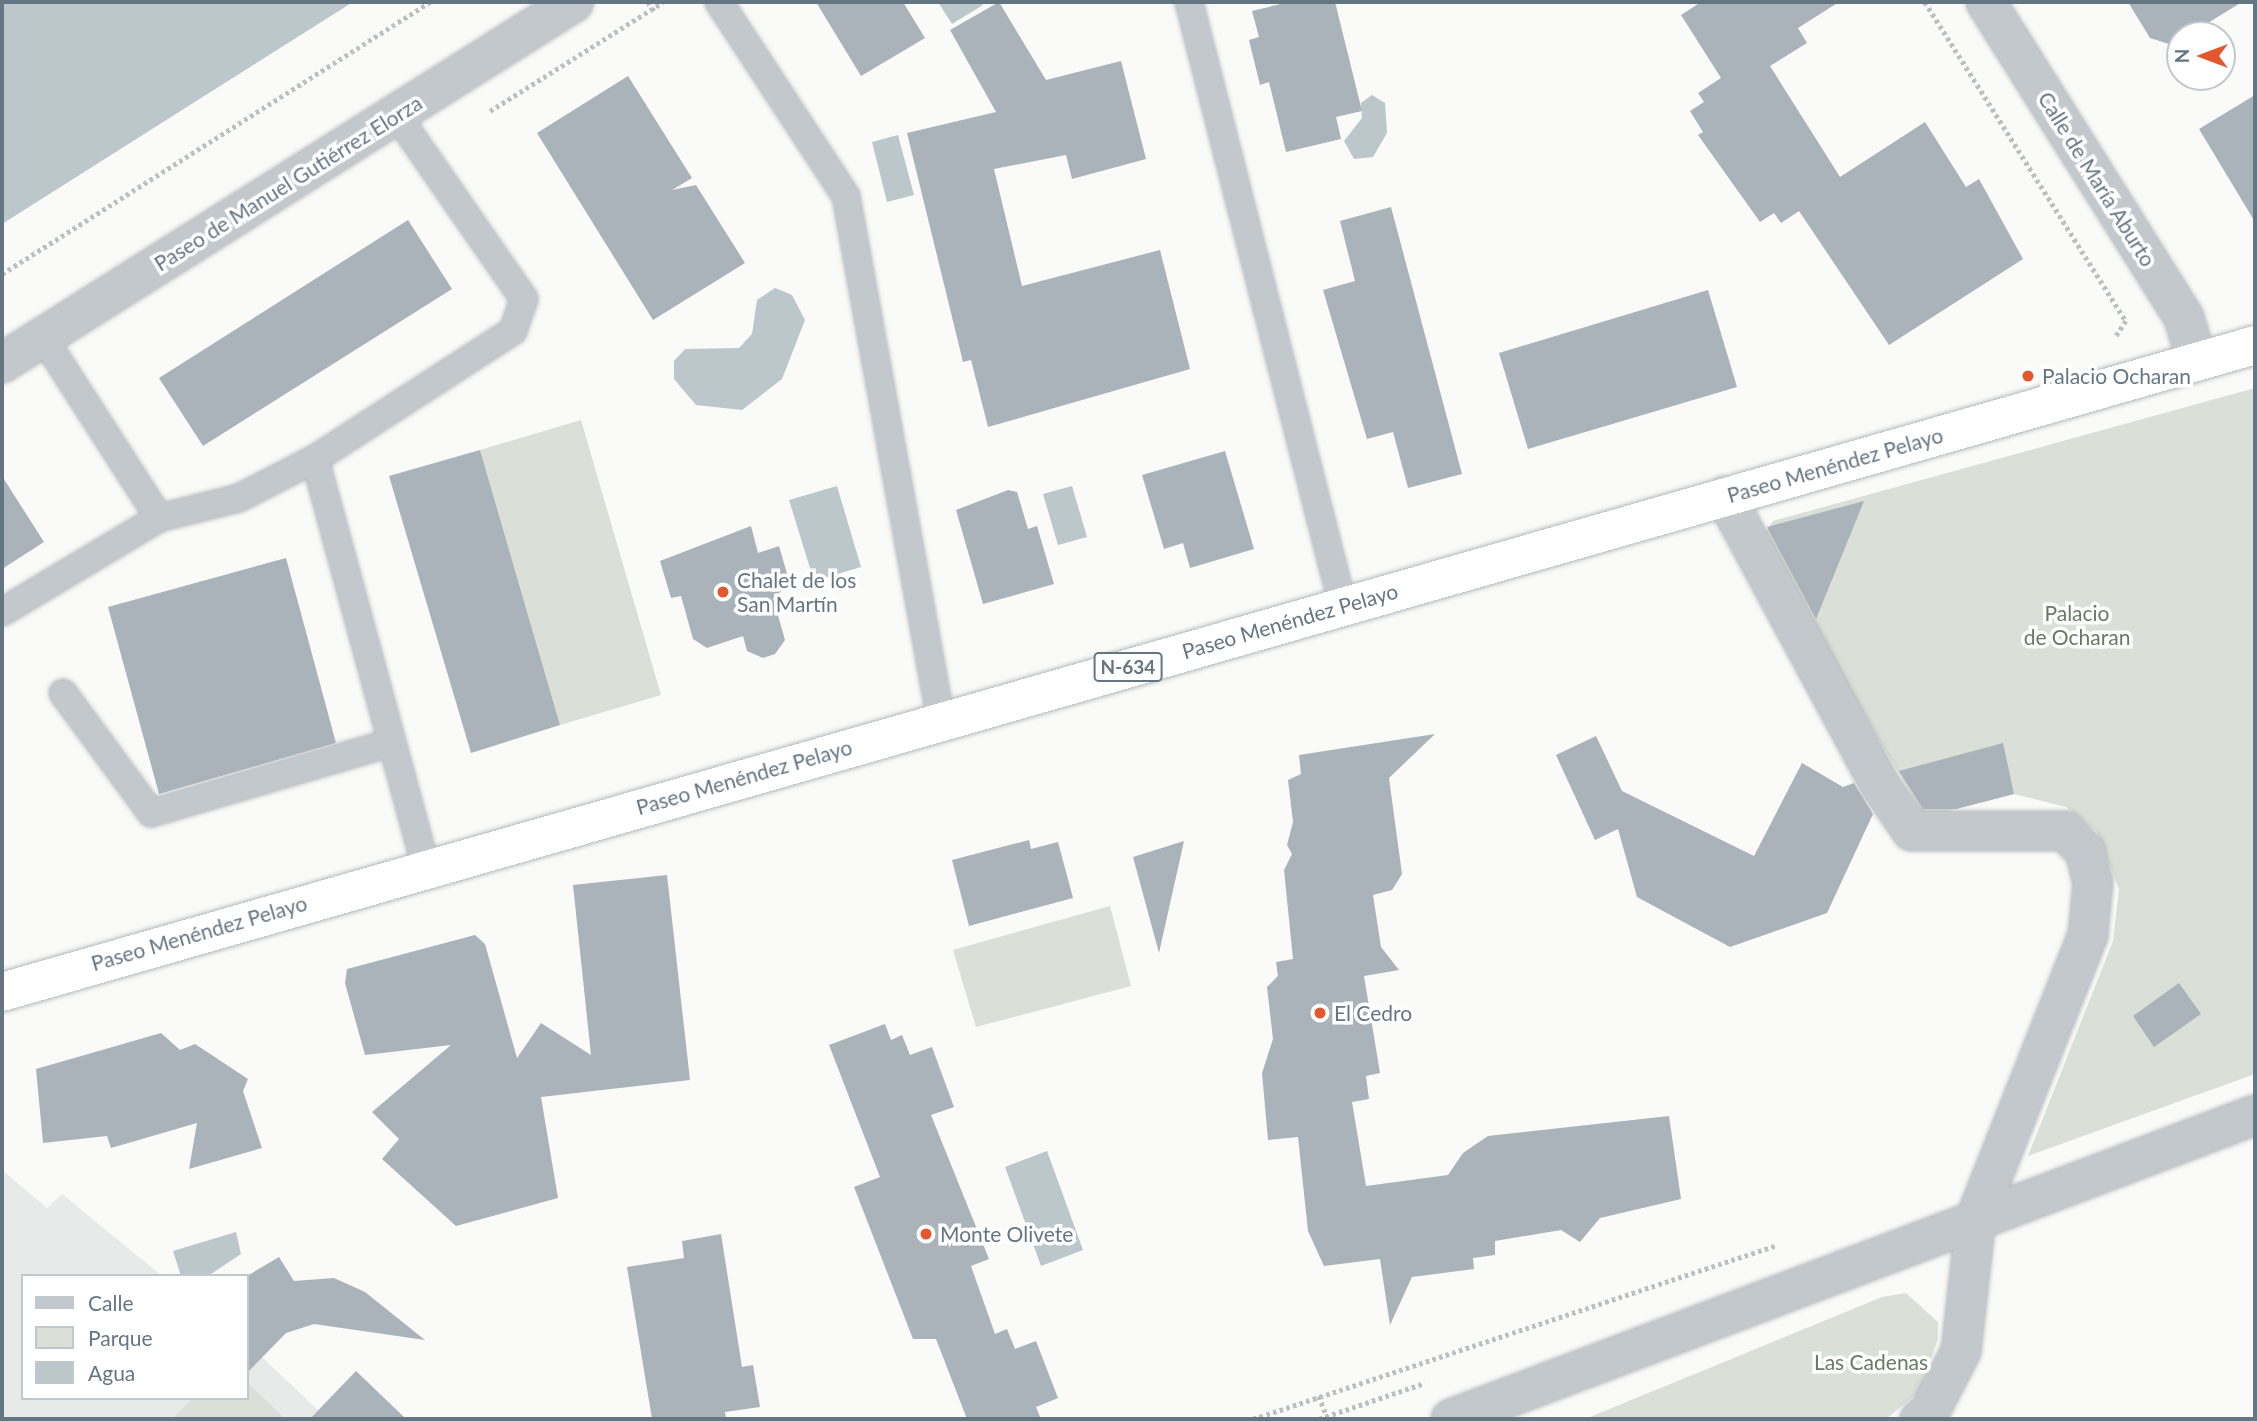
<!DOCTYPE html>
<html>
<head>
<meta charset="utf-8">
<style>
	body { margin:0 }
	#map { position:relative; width:2257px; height:1421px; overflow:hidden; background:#fafaf8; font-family:Lato,sans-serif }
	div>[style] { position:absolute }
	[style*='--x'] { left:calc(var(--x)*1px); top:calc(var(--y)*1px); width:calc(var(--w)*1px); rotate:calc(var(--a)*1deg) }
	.built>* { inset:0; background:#e8e9e9 }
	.green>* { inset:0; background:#dadfd7 }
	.water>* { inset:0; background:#bbc7cb }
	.building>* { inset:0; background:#aab3b9 }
	.path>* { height:4.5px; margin-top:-2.25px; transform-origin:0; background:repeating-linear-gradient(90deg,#bbbfc2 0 3.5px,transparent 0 7px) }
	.roads { filter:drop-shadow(0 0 2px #b4b9bd) drop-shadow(0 0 2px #b4b9bd) }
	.lane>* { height:26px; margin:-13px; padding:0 13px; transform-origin:13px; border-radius:13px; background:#c3c8cc }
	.street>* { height:38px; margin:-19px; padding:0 19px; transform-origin:19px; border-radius:19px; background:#c3c8cc }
	.highway>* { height:38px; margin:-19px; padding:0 19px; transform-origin:19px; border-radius:19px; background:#fff }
	.dots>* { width:19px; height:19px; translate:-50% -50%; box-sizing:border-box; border:4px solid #fff; border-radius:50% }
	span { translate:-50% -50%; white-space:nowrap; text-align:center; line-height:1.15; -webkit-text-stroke:7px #fff; paint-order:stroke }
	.shield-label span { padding:2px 5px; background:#fff; border:2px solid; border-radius:5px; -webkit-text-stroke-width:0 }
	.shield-label { font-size:19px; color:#657683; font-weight:700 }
	.street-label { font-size:21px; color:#657683 }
	.poi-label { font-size:21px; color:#657683 }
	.left { translate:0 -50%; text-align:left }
	.park-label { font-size:21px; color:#687a64 }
	.frame { position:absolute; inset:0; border:4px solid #657683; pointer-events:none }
	.legend { position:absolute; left:21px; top:1274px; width:228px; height:126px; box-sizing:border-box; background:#fff; border:2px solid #c1c8cd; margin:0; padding:9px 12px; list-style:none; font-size:21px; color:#657683 }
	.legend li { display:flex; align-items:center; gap:14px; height:35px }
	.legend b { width:35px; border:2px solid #c1c8cd }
	.north { position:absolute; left:2166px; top:21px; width:70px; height:70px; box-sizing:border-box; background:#fff; border:2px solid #c1c8cd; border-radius:50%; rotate:270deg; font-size:19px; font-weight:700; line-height:28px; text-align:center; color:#657683 }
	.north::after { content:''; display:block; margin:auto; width:24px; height:32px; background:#e4572e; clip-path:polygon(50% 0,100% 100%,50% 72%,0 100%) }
</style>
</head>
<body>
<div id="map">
	<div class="built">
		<i style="clip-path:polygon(2px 1170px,47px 1208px,62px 1194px,162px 1276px,23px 1276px,23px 1398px,247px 1398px,247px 1343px,318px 1410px,356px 1371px,406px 1419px,2px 1419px)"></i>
	</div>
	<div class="green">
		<i style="clip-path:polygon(2255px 388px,2255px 1074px,2028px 1156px,2113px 941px,2119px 889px,2097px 832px,2066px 807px,2014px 794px,1925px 817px,1760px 540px,1773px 521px)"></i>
		<i style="clip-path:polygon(581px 420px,661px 695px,560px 725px,480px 450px)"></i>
		<i style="clip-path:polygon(1110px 906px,1131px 986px,976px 1027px,953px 950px)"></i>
		<i style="clip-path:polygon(1906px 1293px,1938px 1322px,1938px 1338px,1921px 1390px,1886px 1419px,1585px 1419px,1882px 1297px)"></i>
		<i style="clip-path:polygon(247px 1382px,285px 1419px,172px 1419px,193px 1398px,247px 1398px)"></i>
	</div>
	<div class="water">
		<i style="clip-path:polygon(2px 2px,353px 2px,2px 224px)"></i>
		<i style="clip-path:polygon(938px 2px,980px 2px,983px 5px,952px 24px)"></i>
		<i style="clip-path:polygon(1372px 95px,1385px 103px,1387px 133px,1373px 157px,1354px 159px,1344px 141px,1362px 118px,1361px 103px)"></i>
		<i style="clip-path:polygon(898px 135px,914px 195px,887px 202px,872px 142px)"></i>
		<i style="clip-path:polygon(775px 288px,792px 295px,805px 320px,782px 379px,742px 410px,696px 405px,674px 379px,674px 361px,685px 349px,739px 348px,752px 334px,757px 300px)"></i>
		<i style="clip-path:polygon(837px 486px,861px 567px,814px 581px,789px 500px)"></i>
		<i style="clip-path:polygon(1072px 486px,1087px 537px,1058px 545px,1043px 494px)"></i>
		<i style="clip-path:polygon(1047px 1151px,1083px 1250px,1041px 1266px,1005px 1167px)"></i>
		<i style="clip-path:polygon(236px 1232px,241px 1254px,208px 1276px,181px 1276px,173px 1251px)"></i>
	</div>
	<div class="building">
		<i style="clip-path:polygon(816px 2px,903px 2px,925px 38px,861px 76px)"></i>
		<i style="clip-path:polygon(999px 2px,1046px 80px,1121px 61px,1146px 159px,1072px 179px,1066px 155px,994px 169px,1022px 286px,1160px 250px,1190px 369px,988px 427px,971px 360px,963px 362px,907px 133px,996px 112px,950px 30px)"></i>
		<i style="clip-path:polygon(1289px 2px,1335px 2px,1362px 111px,1336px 117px,1341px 139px,1286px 152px,1269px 82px,1260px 85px,1249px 40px,1259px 37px,1252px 11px)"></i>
		<i style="clip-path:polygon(1701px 2px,1839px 2px,1798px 28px,1807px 43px,1770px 66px,1840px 177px,1925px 122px,1966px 187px,1979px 179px,2023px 259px,1889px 345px,1799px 211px,1781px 223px,1774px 213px,1760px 222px,1698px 135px,1703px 132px,1690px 111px,1704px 102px,1698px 93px,1721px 78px,1681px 15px)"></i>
		<i style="clip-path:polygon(2128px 2px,2242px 2px,2172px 45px,2150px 38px)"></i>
		<i style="clip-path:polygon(628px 76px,692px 178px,672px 190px,696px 185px,745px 263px,653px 320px,537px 133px)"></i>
		<i style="clip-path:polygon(2255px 95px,2255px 222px,2199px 129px)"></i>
		<i style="clip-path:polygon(1391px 207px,1462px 474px,1408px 488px,1393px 432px,1367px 439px,1323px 290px,1355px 281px,1340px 221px)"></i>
		<i style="clip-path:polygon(408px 220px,452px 289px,203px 446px,159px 378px)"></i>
		<i style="clip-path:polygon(1708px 290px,1737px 387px,1528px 449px,1499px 353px)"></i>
		<i style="clip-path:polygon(480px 450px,560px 725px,471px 753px,389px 476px)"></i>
		<i style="clip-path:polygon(1225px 451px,1254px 549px,1190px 568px,1183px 543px,1164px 549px,1142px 475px)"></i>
		<i style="clip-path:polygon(2px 476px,44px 542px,2px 569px)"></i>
		<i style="clip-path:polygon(1008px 490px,1017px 492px,1028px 529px,1037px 526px,1054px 584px,983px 604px,956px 510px)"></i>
		<i style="clip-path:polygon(1864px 501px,1816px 619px,1767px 527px)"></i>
		<i style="clip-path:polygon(751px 526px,758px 553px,779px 546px,790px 584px,773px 598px,785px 640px,775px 654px,763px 658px,747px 651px,743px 636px,707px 648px,693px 639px,681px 596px,671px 598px,660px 561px)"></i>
		<i style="clip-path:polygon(286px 558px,336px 743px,159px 794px,108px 607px)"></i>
		<i style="clip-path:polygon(1435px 734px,1389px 778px,1402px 874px,1392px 890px,1373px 895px,1381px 947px,1399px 970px,1364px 976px,1380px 1073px,1366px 1076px,1369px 1099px,1352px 1102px,1366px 1186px,1448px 1175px,1463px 1153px,1488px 1136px,1669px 1116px,1681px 1199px,1600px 1218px,1580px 1242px,1561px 1230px,1495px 1241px,1495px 1255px,1473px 1258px,1474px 1269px,1412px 1277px,1390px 1325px,1380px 1259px,1324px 1266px,1308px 1231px,1298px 1137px,1268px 1140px,1262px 1073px,1273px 1039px,1267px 987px,1278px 976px,1276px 962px,1293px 959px,1284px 870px,1292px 854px,1287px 845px,1293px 822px,1288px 780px,1301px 774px,1299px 755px)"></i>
		<i style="clip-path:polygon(1596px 736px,1622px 791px,1754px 856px,1802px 763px,1843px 787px,1854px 783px,1873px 814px,1827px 913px,1730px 947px,1637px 897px,1618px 829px,1595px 840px,1556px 755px)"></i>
		<i style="clip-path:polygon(2003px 743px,2014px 794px,1956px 809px,1923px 809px,1899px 771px)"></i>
		<i style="clip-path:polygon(1029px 840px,1031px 849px,1058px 842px,1073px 898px,969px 926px,952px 860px)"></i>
		<i style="clip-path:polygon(1184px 841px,1159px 953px,1133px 857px)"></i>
		<i style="clip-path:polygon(667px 875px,690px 1080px,541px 1097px,558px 1198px,456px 1226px,382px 1159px,399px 1139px,372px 1112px,451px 1045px,365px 1055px,345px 983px,347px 969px,475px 935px,485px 944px,517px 1058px,541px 1023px,591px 1055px,573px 885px)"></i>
		<i style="clip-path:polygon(2179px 983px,2201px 1014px,2154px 1047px,2133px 1016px)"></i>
		<i style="clip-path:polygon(885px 1024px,891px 1040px,902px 1035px,910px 1055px,932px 1047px,954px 1107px,931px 1115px,989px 1259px,971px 1266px,995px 1334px,1007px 1329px,1015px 1349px,1036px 1341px,1058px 1398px,1036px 1407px,1041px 1419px,967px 1419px,936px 1339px,913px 1339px,854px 1187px,880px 1177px,829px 1045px)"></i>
		<i style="clip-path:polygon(161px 1033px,180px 1050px,195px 1044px,248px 1079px,243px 1091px,262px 1148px,189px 1169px,197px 1123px,111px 1148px,107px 1136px,43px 1143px,36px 1069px)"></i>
		<i style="clip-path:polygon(721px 1234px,742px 1367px,753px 1365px,760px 1407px,725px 1412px,726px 1419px,652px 1419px,627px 1267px,684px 1258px,682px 1241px)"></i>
		<i style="clip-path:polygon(279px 1257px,294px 1281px,334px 1278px,365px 1292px,425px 1340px,314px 1324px,286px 1333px,247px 1373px,247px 1276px)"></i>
		<i style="clip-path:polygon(356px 1371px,406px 1419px,310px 1419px)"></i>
	</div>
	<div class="path">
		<i style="--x:648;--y:2;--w:11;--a:56"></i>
		<i style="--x:1925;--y:2;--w:377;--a:57.8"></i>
		<i style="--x:2126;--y:321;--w:20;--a:123"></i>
		<i style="--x:490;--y:111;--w:204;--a:-32.2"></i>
		<i style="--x:2;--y:274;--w:507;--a:-32.44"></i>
		<i style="--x:1319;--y:1396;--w:25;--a:69"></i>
		<i style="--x:1253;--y:1419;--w:552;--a:-18.37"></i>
		<i style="--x:1319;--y:1419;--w:112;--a:-18.8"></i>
	</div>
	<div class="roads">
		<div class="lane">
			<i style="--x:719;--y:2;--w:232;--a:56.8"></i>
			<i style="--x:846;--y:196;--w:534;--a:79.74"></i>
			<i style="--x:1189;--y:2;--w:623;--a:75.7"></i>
			<i style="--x:43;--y:337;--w:215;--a:57.3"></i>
			<i style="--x:315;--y:459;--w:424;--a:74.8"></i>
			<i style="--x:2;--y:612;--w:183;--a:-30.9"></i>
			<i style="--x:159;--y:518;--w:82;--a:-14"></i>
			<i style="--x:239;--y:498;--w:85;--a:-27.2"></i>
			<i style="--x:315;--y:459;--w:236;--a:-32.9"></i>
			<i style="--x:513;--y:331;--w:34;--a:-71"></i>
			<i style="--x:524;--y:299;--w:225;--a:-124.7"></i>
			<i style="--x:63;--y:693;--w:149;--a:53.7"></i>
			<i style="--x:151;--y:813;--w:250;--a:-16.3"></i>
		</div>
		<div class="street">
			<i style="--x:1986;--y:2;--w:373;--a:57.9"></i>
			<i style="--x:2184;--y:318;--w:45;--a:73.2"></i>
			<i style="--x:2;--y:363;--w:676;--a:-32.26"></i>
			<i style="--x:1725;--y:496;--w:328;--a:61.8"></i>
			<i style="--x:1880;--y:785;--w:56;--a:55.2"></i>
			<i style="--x:1912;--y:831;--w:153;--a:0"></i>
			<i style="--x:2065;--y:831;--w:28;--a:45"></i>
			<i style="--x:2085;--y:851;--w:32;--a:76"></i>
			<i style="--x:2093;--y:882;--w:53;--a:95.4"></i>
			<i style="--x:2088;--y:935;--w:304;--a:111.6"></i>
			<i style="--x:1976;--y:1218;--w:134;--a:96.4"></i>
			<i style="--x:1961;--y:1351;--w:70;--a:117.3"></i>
			<i style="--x:1929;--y:1413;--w:11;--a:146"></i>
			<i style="--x:1451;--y:1419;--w:860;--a:-20.71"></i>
		</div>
		<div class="highway">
			<i style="--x:2;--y:992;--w:2344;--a:-16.02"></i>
		</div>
	</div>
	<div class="dots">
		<i style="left:2028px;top:376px;background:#e4572e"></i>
		<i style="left:723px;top:592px;background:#e4572e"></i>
		<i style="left:1320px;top:1013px;background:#e4572e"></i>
		<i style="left:926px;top:1234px;background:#e4572e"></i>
	</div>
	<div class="shield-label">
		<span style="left:1128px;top:667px">N-634</span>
	</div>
	<div class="street-label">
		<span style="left:2097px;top:179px;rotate:58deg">Calle de María Aburto</span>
		<span style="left:288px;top:183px;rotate:-32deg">Paseo de Manuel Gutiérrez Elorza</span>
		<span style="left:1835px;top:465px;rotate:-16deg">Paseo Menéndez Pelayo</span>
		<span style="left:1290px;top:621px;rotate:-16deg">Paseo Menéndez Pelayo</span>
		<span style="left:744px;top:777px;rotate:-16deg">Paseo Menéndez Pelayo</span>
		<span style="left:199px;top:933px;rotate:-16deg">Paseo Menéndez Pelayo</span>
	</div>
	<div class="poi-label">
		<span class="left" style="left:2042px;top:376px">Palacio Ocharan</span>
		<span class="left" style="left:737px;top:592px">Chalet de los<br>San Martín</span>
		<span class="left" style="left:1334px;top:1013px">El Cedro</span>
		<span class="left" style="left:940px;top:1234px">Monte Olivete</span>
	</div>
	<div class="park-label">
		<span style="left:2077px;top:625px">Palacio<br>de Ocharan</span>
		<span style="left:1871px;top:1362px">Las Cadenas</span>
	</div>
	<div class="frame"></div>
	<ul class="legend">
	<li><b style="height:9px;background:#c3c8cc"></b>Calle</li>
	<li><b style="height:19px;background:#dadfd7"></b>Parque</li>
	<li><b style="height:19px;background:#bbc7cb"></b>Agua</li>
	</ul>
	<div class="north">N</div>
</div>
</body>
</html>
